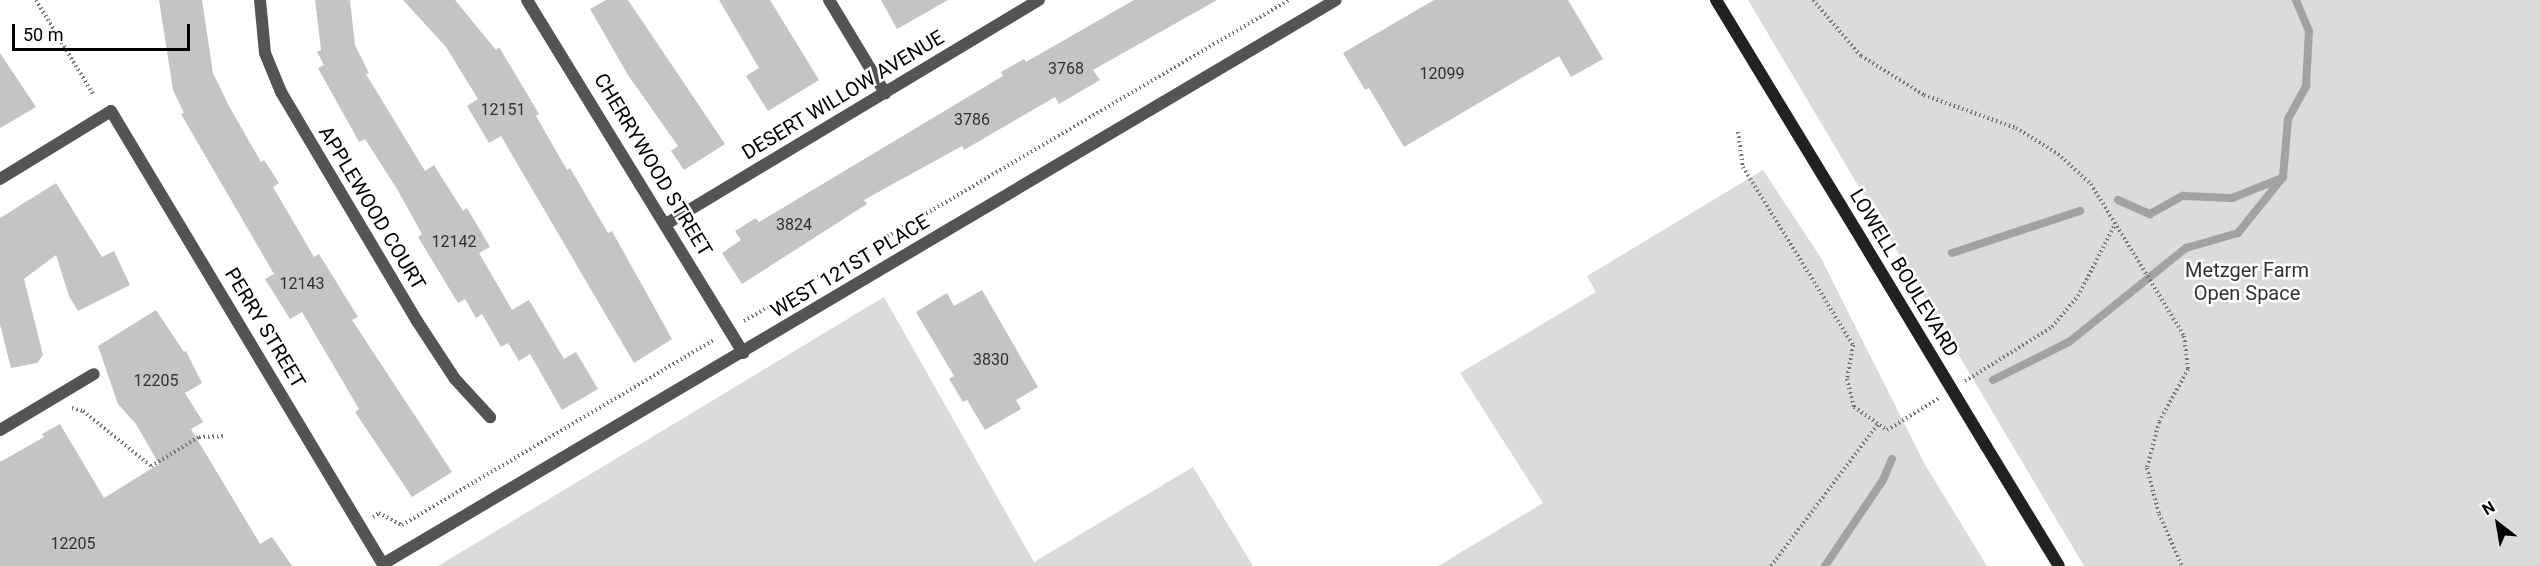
<!DOCTYPE html>
<html>
<head>
<meta charset="utf-8">
<style>
	body { margin:0 }
	#map { position:relative; width:2540px; height:566px; overflow:hidden; background:#fff; font-family:Roboto,sans-serif }
	div>[style] { position:absolute }
	[style*='--x'] { left:calc(var(--x)*1px); top:calc(var(--y)*1px); width:calc(var(--w)*1px); rotate:calc(var(--a)*1deg) }
	.green>* { inset:0; background:#dbdbdb }
	.stream>* { height:8px; margin:-4px; padding:0 4px; transform-origin:4px; border-radius:4px; background:#a2a2a2 }
	.building>* { inset:0; background:#c4c4c4 }
	.path>* { height:4px; margin-top:-2px; transform-origin:0; background:repeating-linear-gradient(90deg,#767676 0 1.5px,transparent 0 4.5px) }
	.minor>* { height:12px; margin:-6px; padding:0 6px; transform-origin:6px; border-radius:6px; background:#545454 }
	.tertiary>* { height:12px; margin:-6px; padding:0 6px; transform-origin:6px; border-radius:6px; background:#545454 }
	.secondary>* { height:12px; margin:-6px; padding:0 6px; transform-origin:6px; border-radius:6px; background:#212121 }
	.secondary-bridge>* { height:12px; margin:-6px; padding:0 6px; transform-origin:6px; border-radius:6px; background:#212121 }
	span { translate:-50% -50%; white-space:nowrap; text-align:center; line-height:1.15; -webkit-text-stroke:5px #fff; paint-order:stroke }
	.number-label { font-size:16px; color:#313131 }
	.number-label span { -webkit-text-stroke-width:0 }
	.street-label { font-size:20px; color:#000 }
	.park-label { font-size:20px; color:#323232 }
	.north { position:absolute; left:2468px; top:494px; width:60px; height:60px; -webkit-text-stroke:4px #fff; paint-order:stroke; rotate:329deg; font-size:16px; font-weight:700; line-height:24px; text-align:center; color:#000 }
	.north::after { content:''; display:block; margin:auto; width:21px; height:27px; background:#000; clip-path:polygon(50% 0,100% 100%,50% 72%,0 100%) }
	.scale { position:absolute; left:12px; top:24px; width:178px; height:27px; box-sizing:border-box; border:3px solid #000; border-top:0; padding-left:8px; font-size:18px; line-height:21px; white-space:nowrap; color:#000; -webkit-text-stroke:4px #fff; paint-order:stroke }
</style>
</head>
<body>
<div id="map">
	<div class="green">
		<i style="clip-path:polygon(1748px 0,2540px 0,2540px 566px,2084px 566px)"></i>
		<i style="clip-path:polygon(1763px 170px,1821px 258px,1924px 463px,1987px 566px,1438px 566px,1543px 503px,1460px 373px,1596px 292px,1587px 276px)"></i>
		<i style="clip-path:polygon(884px 297px,1034px 562px,1193px 467px,1253px 566px,438px 566px)"></i>
	</div>
	<div class="stream">
		<i style="--x:2118;--y:200;--w:35;--a:24"></i>
		<i style="--x:2150;--y:214;--w:38;--a:-29"></i>
		<i style="--x:2183;--y:196;--w:49;--a:2.3"></i>
		<i style="--x:2232;--y:198;--w:54;--a:-21.8"></i>
		<i style="--x:1952;--y:253;--w:135;--a:-18.2"></i>
		<i style="--x:1993;--y:380;--w:85;--a:-26.6"></i>
		<i style="--x:2069;--y:342;--w:150;--a:-38.8"></i>
		<i style="--x:2186;--y:248;--w:54;--a:-16.1"></i>
		<i style="--x:2238;--y:233;--w:72;--a:-51.2"></i>
		<i style="--x:2283;--y:177;--w:58;--a:-85.1"></i>
		<i style="--x:2288;--y:119;--w:38;--a:-61"></i>
		<i style="--x:2306;--y:86;--w:55;--a:-86.9"></i>
		<i style="--x:2309;--y:31;--w:34;--a:-113"></i>
		<i style="--x:1825;--y:566;--w:104;--a:-56"></i>
		<i style="--x:1883;--y:480;--w:23;--a:-67"></i>
	</div>
	<div class="building">
		<i style="clip-path:polygon(159px 0,202px 0,213px 73px,230px 108px,261px 162px,264px 160px,279px 183px,273px 187px,314px 257px,319px 254px,358px 317px,352px 320px,452px 472px,412px 497px,355px 412px,359px 409px,302px 312px,290px 319px,265px 279px,274px 274px,181px 114px,184px 113px,173px 90px)"></i>
		<i style="clip-path:polygon(315px 0,350px 0,355px 45px,369px 73px,366px 74px,425px 171px,434px 165px,463px 211px,467px 208px,490px 247px,479px 253px,512px 310px,529px 300px,564px 359px,576px 352px,598px 389px,562px 410px,530px 354px,519px 361px,508px 343px,501px 347px,482px 314px,476px 318px,465px 299px,458px 303px,418px 237px,422px 234px,397px 189px,365px 139px,359px 142px,318px 68px,324px 65px,317px 52px,321px 50px)"></i>
		<i style="clip-path:polygon(403px 0,455px 0,496px 50px,499px 47px,539px 114px,536px 116px,567px 170px,570px 168px,608px 233px,612px 231px,672px 339px,634px 363px,501px 136px,489px 143px,467px 106px,478px 99px,446px 47px)"></i>
		<i style="clip-path:polygon(606px 0,628px 0,725px 144px,684px 170px,671px 151px,678px 146px,628px 75px,590px 9px)"></i>
		<i style="clip-path:polygon(719px 0,770px 0,819px 80px,768px 111px,746px 76px,759px 68px)"></i>
		<i style="clip-path:polygon(881px 0,948px 0,897px 29px)"></i>
		<i style="clip-path:polygon(1134px 0,1217px 0,1093px 70px,1100px 80px,1059px 104px,1055px 97px,964px 150px,962px 146px,864px 200px,867px 204px,742px 284px,722px 253px,741px 240px,735px 231px,756px 218px,759px 222px,1003px 76px,1001px 72px,1024px 59px,1026px 62px)"></i>
		<i style="clip-path:polygon(1434px 0,1568px 0,1603px 59px,1571px 77px,1559px 56px,1404px 147px,1369px 88px,1365px 90px,1343px 53px)"></i>
		<i style="clip-path:polygon(0 53px,36px 107px,0 128px)"></i>
		<i style="clip-path:polygon(56px 183px,102px 257px,114px 251px,130px 285px,78px 311px,69px 296px,56px 255px,24px 279px,43px 355px,37px 363px,11px 368px,0 325px,0 218px)"></i>
		<i style="clip-path:polygon(982px 290px,1038px 387px,1016px 400px,1021px 409px,985px 430px,967px 400px,963px 402px,949px 379px,954px 376px,916px 312px,947px 293px,954px 306px)"></i>
		<i style="clip-path:polygon(156px 310px,184px 352px,186px 351px,202px 383px,185px 393px,203px 422px,191px 429px,260px 544px,272px 537px,292px 566px,0 566px,0 462px,44px 437px,42px 434px,60px 424px,104px 498px,159px 464px,136px 424px,118px 404px,98px 346px)"></i>
	</div>
	<div class="path">
		<i style="--x:36;--y:0;--w:110;--a:58.8"></i>
		<i style="--x:1813;--y:0;--w:74;--a:49.4"></i>
		<i style="--x:1861;--y:56;--w:74;--a:31.8"></i>
		<i style="--x:1924;--y:95;--w:98;--a:19.7"></i>
		<i style="--x:2016;--y:128;--w:49;--a:31.8"></i>
		<i style="--x:2058;--y:154;--w:45;--a:42.3"></i>
		<i style="--x:2091;--y:184;--w:178;--a:58.5"></i>
		<i style="--x:2184;--y:336;--w:33;--a:83"></i>
		<i style="--x:2188;--y:369;--w:60;--a:118.7"></i>
		<i style="--x:2159;--y:422;--w:48;--a:104.6"></i>
		<i style="--x:2147;--y:468;--w:48;--a:75.4"></i>
		<i style="--x:2159;--y:514;--w:57;--a:66.1"></i>
		<i style="--x:1738;--y:132;--w:35;--a:82"></i>
		<i style="--x:1743;--y:167;--w:209;--a:58.3"></i>
		<i style="--x:1853;--y:345;--w:35;--a:100"></i>
		<i style="--x:1847;--y:379;--w:29;--a:76"></i>
		<i style="--x:1854;--y:407;--w:40;--a:34.9"></i>
		<i style="--x:1887;--y:430;--w:61;--a:-31.6"></i>
		<i style="--x:744;--y:321;--w:633;--a:-30.5"></i>
		<i style="--x:1965;--y:381;--w:102;--a:-31.8"></i>
		<i style="--x:2052;--y:327;--w:40;--a:-50"></i>
		<i style="--x:2078;--y:296;--w:81;--a:-62.8"></i>
		<i style="--x:72;--y:408;--w:11;--a:15"></i>
		<i style="--x:83;--y:411;--w:87;--a:39"></i>
		<i style="--x:151;--y:466;--w:56;--a:-31.1"></i>
		<i style="--x:199;--y:437;--w:24;--a:-2"></i>
		<i style="--x:373;--y:517;--w:7;--a:-34"></i>
		<i style="--x:379;--y:513;--w:26;--a:28"></i>
		<i style="--x:402;--y:525;--w:364;--a:-30.7"></i>
		<i style="--x:1771;--y:566;--w:178;--a:-53"></i>
	</div>
	<div class="minor">
		<i style="--x:260;--y:0;--w:53;--a:84.6"></i>
		<i style="--x:265;--y:53;--w:42;--a:67.7"></i>
		<i style="--x:281;--y:92;--w:266;--a:59.3"></i>
		<i style="--x:417;--y:321;--w:69;--a:56.8"></i>
		<i style="--x:455;--y:379;--w:52;--a:47.4"></i>
		<i style="--x:527;--y:0;--w:414;--a:58.5"></i>
		<i style="--x:829;--y:0;--w:109;--a:58.9"></i>
		<i style="--x:0;--y:179;--w:130;--a:-31.5"></i>
		<i style="--x:666;--y:224;--w:435;--a:-31"></i>
		<i style="--x:0;--y:430;--w:109;--a:-30.8"></i>
	</div>
	<div class="tertiary">
		<i style="--x:111;--y:111;--w:531;--a:59.04"></i>
		<i style="--x:383;--y:564;--w:1107;--a:-30.62"></i>
	</div>
	<div class="secondary">
		<i style="--x:1716;--y:0;--w:283;--a:58.7"></i>
		<i style="--x:1986;--y:446;--w:140;--a:58.7"></i>
	</div>
	<div class="secondary-bridge">
		<i style="--x:1863;--y:242;--w:238;--a:58.9"></i>
	</div>
	<div class="number-label">
		<span style="left:1066px;top:69px">3768</span>
		<span style="left:1442px;top:74px">12099</span>
		<span style="left:503px;top:110px">12151</span>
		<span style="left:972px;top:120px">3786</span>
		<span style="left:794px;top:225px">3824</span>
		<span style="left:454px;top:242px">12142</span>
		<span style="left:302px;top:284px">12143</span>
		<span style="left:991px;top:360px">3830</span>
		<span style="left:156px;top:381px">12205</span>
		<span style="left:73px;top:544px">12205</span>
	</div>
	<div class="street-label">
		<span style="left:843px;top:95px;rotate:-31deg">DESERT WILLOW AVENUE</span>
		<span style="left:653px;top:165px;rotate:59deg">CHERRYWOOD STREET</span>
		<span style="left:372px;top:208px;rotate:59deg">APPLEWOOD COURT</span>
		<span style="left:850px;top:266px;rotate:-31deg">WEST 121ST PLACE</span>
		<span style="left:1904px;top:273px;rotate:59deg">LOWELL BOULEVARD</span>
		<span style="left:265px;top:328px;rotate:59deg">PERRY STREET</span>
	</div>
	<div class="park-label">
		<span style="left:2247px;top:282px">Metzger Farm<br>Open Space</span>
	</div>
	<div class="north">N</div>
	<div class="scale">50 m</div>
</div>
</body>
</html>
